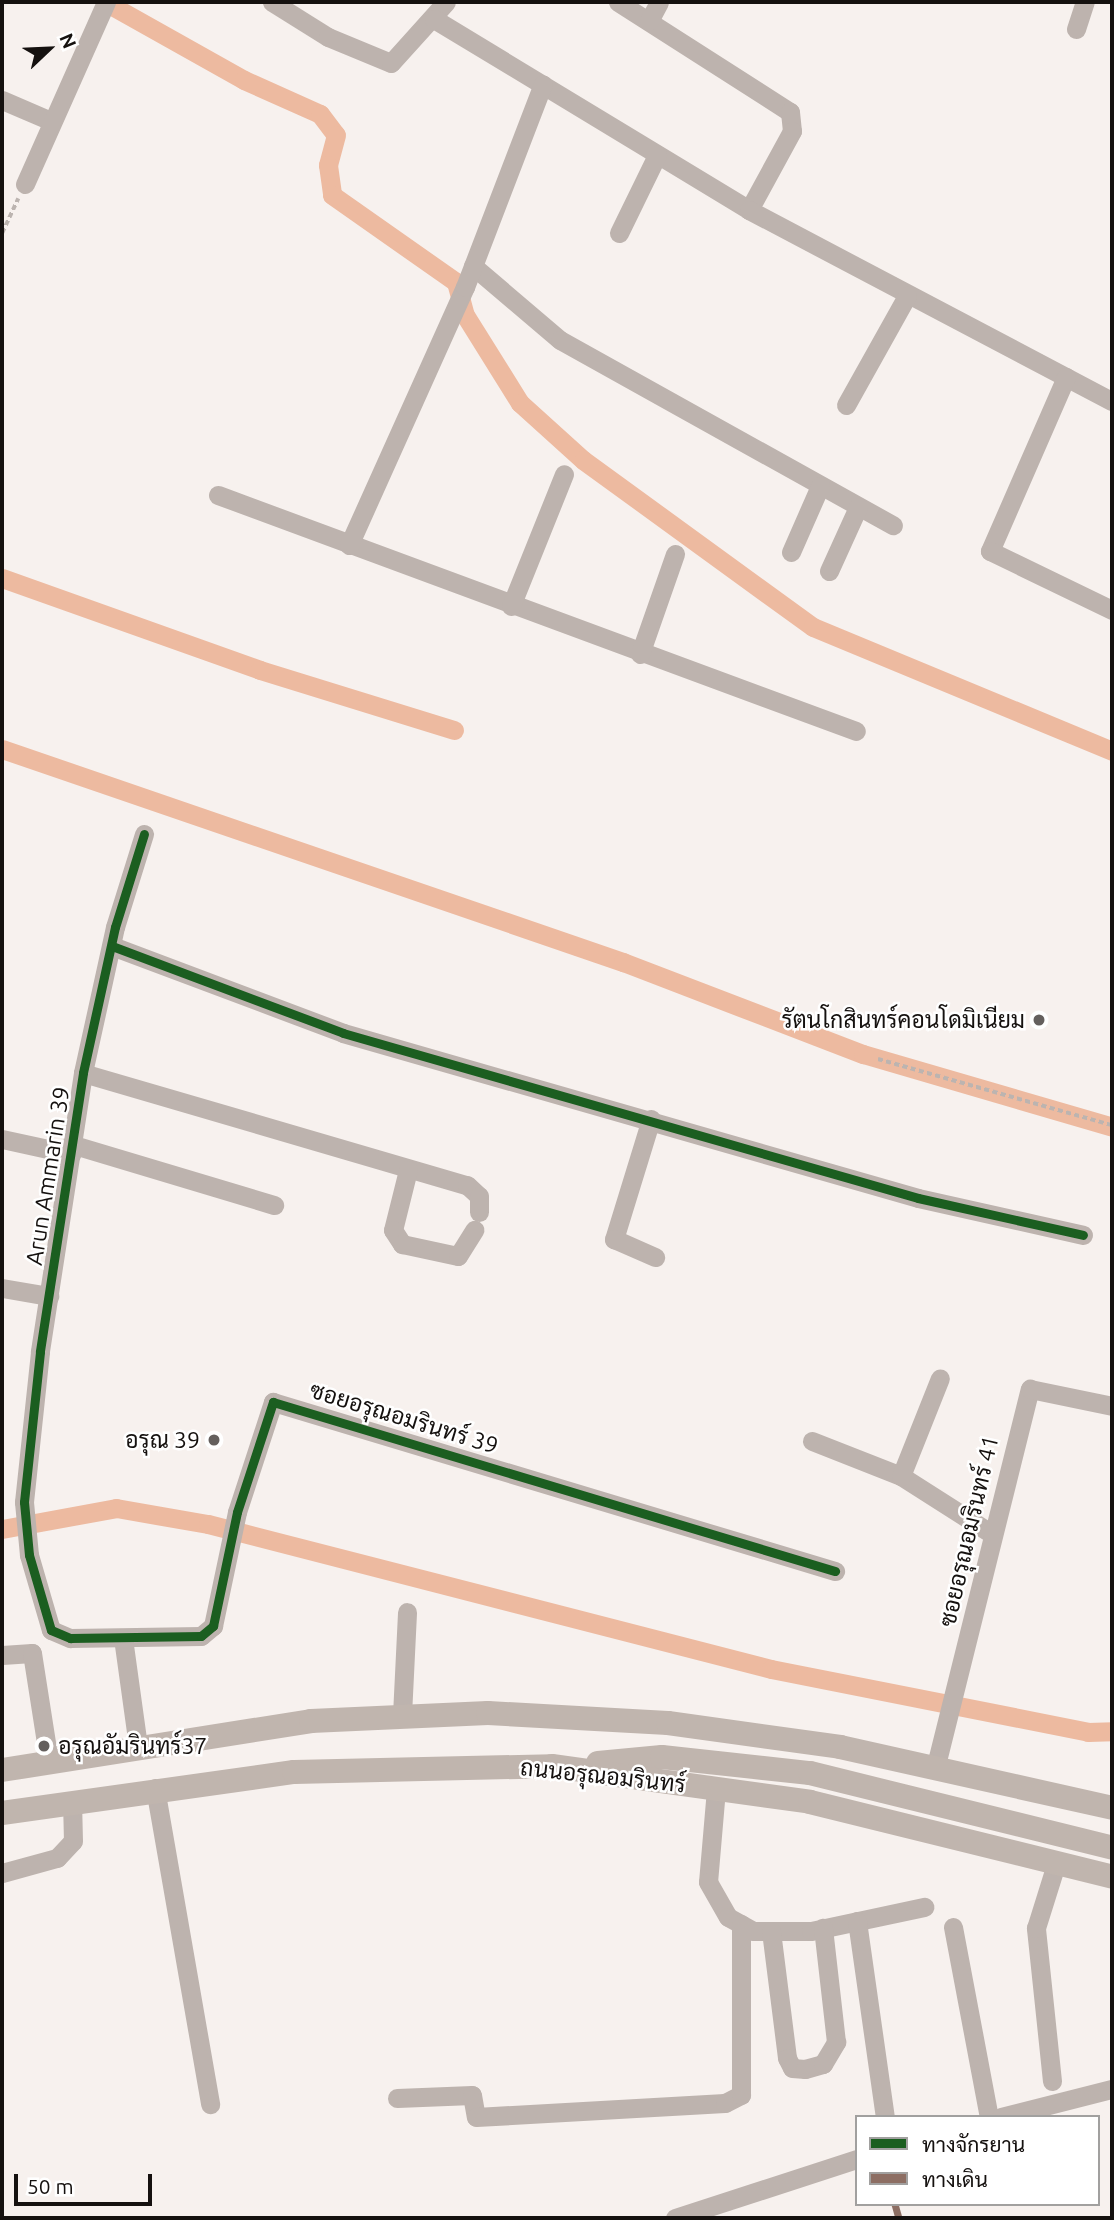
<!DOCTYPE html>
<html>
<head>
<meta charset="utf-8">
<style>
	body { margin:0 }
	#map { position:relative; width:1114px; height:2220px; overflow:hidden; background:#f7f1ee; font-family:Ubuntu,Sarabun,sans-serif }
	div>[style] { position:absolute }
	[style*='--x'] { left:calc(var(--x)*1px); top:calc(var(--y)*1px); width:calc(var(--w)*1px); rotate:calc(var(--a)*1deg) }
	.canal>* { height:19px; margin:-9.5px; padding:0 9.5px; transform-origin:9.5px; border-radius:9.5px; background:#edbaa0 }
	.path>* { height:3.5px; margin-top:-1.75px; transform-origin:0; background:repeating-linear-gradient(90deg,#bcb4b0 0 5px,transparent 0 8.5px) }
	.minor>* { height:19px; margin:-9.5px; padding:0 9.5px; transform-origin:9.5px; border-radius:9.5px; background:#bdb3ae }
	.major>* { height:24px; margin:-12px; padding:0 12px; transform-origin:12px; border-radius:12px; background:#c0b5ae }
	.quiet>* { height:7px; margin-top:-3.5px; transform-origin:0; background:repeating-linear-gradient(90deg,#8d6e63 0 14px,transparent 0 21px) }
	.cycleway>* { height:9px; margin:-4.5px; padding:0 4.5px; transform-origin:4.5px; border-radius:4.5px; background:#1b5e20 }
	.dots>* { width:19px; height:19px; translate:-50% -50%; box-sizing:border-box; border:4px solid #fff; border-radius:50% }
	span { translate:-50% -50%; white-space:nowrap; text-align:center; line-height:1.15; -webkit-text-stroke:5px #fff; paint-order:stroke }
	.poi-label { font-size:23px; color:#15110f }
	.right { translate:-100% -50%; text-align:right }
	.left { translate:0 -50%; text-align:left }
	.street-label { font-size:23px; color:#15110f }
	.frame { position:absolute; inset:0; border:4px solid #15110f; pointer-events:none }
	.legend { position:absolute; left:855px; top:2115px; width:245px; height:91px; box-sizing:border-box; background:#fff; border:2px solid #a1a09f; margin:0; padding:9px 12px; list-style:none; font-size:21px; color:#15110f }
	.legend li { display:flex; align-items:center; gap:14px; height:35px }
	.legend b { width:35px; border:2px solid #a1a09f }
	.north { position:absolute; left:14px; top:14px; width:70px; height:70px; -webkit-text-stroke:5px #fff; paint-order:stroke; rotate:67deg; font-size:19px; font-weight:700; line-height:28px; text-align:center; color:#15110f }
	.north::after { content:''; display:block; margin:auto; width:24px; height:32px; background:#15110f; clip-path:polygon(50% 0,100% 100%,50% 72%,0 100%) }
	.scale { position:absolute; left:14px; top:2174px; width:138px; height:32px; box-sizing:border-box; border:4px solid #15110f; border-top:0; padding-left:9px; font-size:21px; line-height:24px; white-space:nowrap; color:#15110f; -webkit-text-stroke:5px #fff; paint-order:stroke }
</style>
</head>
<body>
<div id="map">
	<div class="canal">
		<i style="--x:105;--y:2;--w:159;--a:29.3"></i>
		<i style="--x:244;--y:80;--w:83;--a:24.1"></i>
		<i style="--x:320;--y:114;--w:26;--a:53"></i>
		<i style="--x:336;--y:135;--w:31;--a:105"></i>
		<i style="--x:328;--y:165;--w:30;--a:82"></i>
		<i style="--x:332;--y:195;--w:151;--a:35.1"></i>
		<i style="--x:456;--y:282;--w:34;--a:75"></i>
		<i style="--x:465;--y:315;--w:104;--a:58"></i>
		<i style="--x:520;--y:403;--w:85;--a:42.1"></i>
		<i style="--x:583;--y:460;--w:284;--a:36"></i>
		<i style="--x:813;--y:627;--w:324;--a:22.5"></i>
		<i style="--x:2;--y:578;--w:274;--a:19.6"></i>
		<i style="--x:260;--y:670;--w:203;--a:17.2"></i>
		<i style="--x:2;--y:749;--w:657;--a:18.93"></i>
		<i style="--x:623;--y:962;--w:257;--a:21"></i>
		<i style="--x:863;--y:1054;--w:259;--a:16.3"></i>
		<i style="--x:2;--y:1529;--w:116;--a:-10.4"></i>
		<i style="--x:116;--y:1508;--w:93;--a:9.9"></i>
		<i style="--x:208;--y:1524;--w:581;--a:14.44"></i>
		<i style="--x:771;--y:1669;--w:323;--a:11.2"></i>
		<i style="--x:1088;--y:1732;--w:24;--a:-2"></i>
	</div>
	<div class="path">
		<i style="--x:2;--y:233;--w:38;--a:-65"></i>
		<i style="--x:878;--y:1059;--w:243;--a:15.8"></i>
	</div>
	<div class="minor">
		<i style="--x:272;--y:2;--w:66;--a:32"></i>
		<i style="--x:328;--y:37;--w:68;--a:22.4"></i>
		<i style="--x:391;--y:63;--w:82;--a:-48"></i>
		<i style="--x:618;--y:2;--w:204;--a:32.6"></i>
		<i style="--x:790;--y:112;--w:19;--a:84"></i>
		<i style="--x:792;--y:131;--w:90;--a:118.6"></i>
		<i style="--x:434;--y:19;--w:368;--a:31.2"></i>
		<i style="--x:749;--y:210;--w:410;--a:27.8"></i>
		<i style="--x:649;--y:21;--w:21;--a:-62"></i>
		<i style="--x:1076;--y:29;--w:28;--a:-72"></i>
		<i style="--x:2;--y:100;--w:53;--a:23.2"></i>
		<i style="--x:25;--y:184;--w:199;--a:-66"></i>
		<i style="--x:619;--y:233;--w:87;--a:-64"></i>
		<i style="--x:473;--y:266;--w:114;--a:40.4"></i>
		<i style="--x:560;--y:340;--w:381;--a:29.1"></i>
		<i style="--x:1066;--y:377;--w:190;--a:113.6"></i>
		<i style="--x:990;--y:551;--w:136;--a:25.8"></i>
		<i style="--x:846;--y:405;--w:125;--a:-60.8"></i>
		<i style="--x:218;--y:495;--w:680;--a:20.3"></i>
		<i style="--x:349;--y:545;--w:283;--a:-65.8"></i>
		<i style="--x:465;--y:287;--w:217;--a:-69"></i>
		<i style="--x:791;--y:552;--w:72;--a:-66.3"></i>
		<i style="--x:829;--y:571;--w:70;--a:-65.6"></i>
		<i style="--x:511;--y:606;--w:142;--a:-68.1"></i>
		<i style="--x:640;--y:654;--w:106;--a:-70.7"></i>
		<i style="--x:144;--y:834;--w:97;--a:107.3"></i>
		<i style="--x:115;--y:927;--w:149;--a:102.4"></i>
		<i style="--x:83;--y:1073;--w:282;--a:98.8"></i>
		<i style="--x:40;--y:1352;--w:151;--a:96.1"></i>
		<i style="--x:24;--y:1502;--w:53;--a:84.6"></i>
		<i style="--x:29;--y:1555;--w:78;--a:73.7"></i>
		<i style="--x:51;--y:1630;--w:21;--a:23"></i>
		<i style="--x:70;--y:1638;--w:131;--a:-0.9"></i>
		<i style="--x:201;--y:1636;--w:16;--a:-40"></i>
		<i style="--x:213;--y:1626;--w:116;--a:-78.1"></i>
		<i style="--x:237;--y:1512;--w:116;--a:-71.9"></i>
		<i style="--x:273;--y:1402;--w:587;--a:16.74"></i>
		<i style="--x:112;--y:946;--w:247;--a:20.6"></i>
		<i style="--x:343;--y:1033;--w:598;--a:16.01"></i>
		<i style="--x:918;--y:1198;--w:169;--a:12.6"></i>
		<i style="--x:83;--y:1073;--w:400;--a:16.3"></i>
		<i style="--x:467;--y:1185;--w:16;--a:43"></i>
		<i style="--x:479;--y:1196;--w:16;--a:90"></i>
		<i style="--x:651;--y:1119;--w:126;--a:107.1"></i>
		<i style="--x:614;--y:1239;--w:45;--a:23.7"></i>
		<i style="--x:2;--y:1139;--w:71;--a:12.3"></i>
		<i style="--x:74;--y:1145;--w:209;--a:16.7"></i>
		<i style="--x:408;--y:1170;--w:62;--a:104"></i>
		<i style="--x:393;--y:1230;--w:17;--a:57"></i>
		<i style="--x:402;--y:1244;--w:57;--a:12.1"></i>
		<i style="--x:458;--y:1256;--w:31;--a:-58"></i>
		<i style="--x:2;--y:1288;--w:48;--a:9.7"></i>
		<i style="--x:812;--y:1441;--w:96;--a:21.5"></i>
		<i style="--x:901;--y:1476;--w:108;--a:32.5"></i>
		<i style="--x:901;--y:1476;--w:105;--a:-68.3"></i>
		<i style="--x:123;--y:1638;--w:109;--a:82.1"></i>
		<i style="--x:2;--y:1655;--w:30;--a:-4"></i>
		<i style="--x:32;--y:1653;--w:109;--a:81.1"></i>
		<i style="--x:402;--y:1715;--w:103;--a:-87.2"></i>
		<i style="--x:936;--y:1765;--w:388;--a:-76"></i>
		<i style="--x:1030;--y:1389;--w:84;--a:11.7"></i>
		<i style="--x:155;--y:1788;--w:321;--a:80.1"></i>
		<i style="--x:716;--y:1789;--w:93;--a:94.9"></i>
		<i style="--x:708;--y:1882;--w:40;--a:60.3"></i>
		<i style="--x:728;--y:1917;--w:29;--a:29"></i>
		<i style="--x:753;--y:1931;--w:58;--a:0"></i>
		<i style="--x:811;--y:1931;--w:116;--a:-12"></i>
		<i style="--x:2;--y:1873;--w:57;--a:-15.3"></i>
		<i style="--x:57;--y:1858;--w:23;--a:-47"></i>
		<i style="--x:73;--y:1841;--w:40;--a:-91.4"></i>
		<i style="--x:857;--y:1921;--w:198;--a:81.9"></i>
		<i style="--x:953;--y:1927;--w:193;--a:79.3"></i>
		<i style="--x:771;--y:1931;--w:128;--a:82.8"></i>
		<i style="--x:787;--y:2058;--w:11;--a:63"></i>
		<i style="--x:792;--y:2068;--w:13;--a:4"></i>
		<i style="--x:805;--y:2069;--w:19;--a:-16"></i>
		<i style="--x:823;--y:2064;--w:26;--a:-59"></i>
		<i style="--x:836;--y:2042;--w:115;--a:-96.5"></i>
		<i style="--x:1052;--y:2081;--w:154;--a:-96"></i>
		<i style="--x:1036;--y:1928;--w:70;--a:-72.6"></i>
		<i style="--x:397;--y:2098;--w:75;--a:-2.3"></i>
		<i style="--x:472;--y:2095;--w:22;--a:80"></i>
		<i style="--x:476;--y:2117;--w:249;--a:-3.2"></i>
		<i style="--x:725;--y:2103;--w:18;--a:-27"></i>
		<i style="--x:741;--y:2095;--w:171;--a:-90"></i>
		<i style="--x:1001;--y:2117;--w:114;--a:-14.2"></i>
		<i style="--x:675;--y:2218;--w:191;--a:-18"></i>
	</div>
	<div class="major">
		<i style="--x:598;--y:1763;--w:64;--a:-5.4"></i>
		<i style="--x:662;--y:1757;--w:149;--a:6.2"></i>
		<i style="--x:810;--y:1773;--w:311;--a:13.9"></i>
		<i style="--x:2;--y:1770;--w:313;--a:-9"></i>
		<i style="--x:311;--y:1721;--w:177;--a:-2.6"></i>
		<i style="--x:488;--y:1713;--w:180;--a:3.2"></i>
		<i style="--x:668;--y:1723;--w:174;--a:7.9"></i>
		<i style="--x:840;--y:1747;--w:279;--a:12.6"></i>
		<i style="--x:2;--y:1813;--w:295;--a:-8"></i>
		<i style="--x:294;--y:1772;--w:258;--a:-1.3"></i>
		<i style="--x:552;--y:1766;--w:260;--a:7.9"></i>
		<i style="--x:810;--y:1802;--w:311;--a:13.9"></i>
	</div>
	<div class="quiet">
		<i style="--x:895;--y:2204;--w:15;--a:74"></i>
	</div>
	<div class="cycleway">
		<i style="--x:144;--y:834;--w:97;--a:107.3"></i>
		<i style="--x:115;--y:927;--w:149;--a:102.4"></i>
		<i style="--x:83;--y:1073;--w:282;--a:98.8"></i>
		<i style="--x:40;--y:1352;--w:151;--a:96.1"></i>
		<i style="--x:24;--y:1502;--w:53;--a:84.6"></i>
		<i style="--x:29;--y:1555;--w:78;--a:73.7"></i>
		<i style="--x:51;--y:1630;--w:21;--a:23"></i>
		<i style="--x:70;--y:1638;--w:131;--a:-0.9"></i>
		<i style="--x:201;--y:1636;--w:16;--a:-40"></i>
		<i style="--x:213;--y:1626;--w:116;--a:-78.1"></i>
		<i style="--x:237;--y:1512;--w:116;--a:-71.9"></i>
		<i style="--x:273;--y:1402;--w:587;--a:16.74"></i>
		<i style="--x:112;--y:946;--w:247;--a:20.6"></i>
		<i style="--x:343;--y:1033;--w:598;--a:16.01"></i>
		<i style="--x:918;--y:1198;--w:169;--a:12.6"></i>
	</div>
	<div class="dots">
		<i style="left:1039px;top:1020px;background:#645f5d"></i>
		<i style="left:214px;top:1440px;background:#645f5d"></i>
		<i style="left:44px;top:1746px;background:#645f5d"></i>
	</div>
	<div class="poi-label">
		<span class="right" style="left:1025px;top:1020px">รัตนโกสินทร์คอนโดมิเนียม</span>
		<span class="right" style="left:200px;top:1440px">อรุณ 39</span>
		<span class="left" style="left:58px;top:1746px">อรุณอัมรินทร์37</span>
	</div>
	<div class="street-label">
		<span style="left:48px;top:1176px;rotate:-81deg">Arun Ammarin 39</span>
		<span style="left:404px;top:1418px;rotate:17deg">ซอยอรุณอมรินทร์ 39</span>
		<span style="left:969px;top:1531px;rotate:-77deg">ซอยอรุณอมรินทร์ 41</span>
		<span style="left:603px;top:1776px;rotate:6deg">ถนนอรุณอมรินทร์</span>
	</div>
	<div class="frame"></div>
	<ul class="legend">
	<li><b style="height:9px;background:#1b5e20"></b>ทางจักรยาน</li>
	<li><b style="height:9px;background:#8d6e63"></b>ทางเดิน</li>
	</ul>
	<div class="north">N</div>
	<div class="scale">50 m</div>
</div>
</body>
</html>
